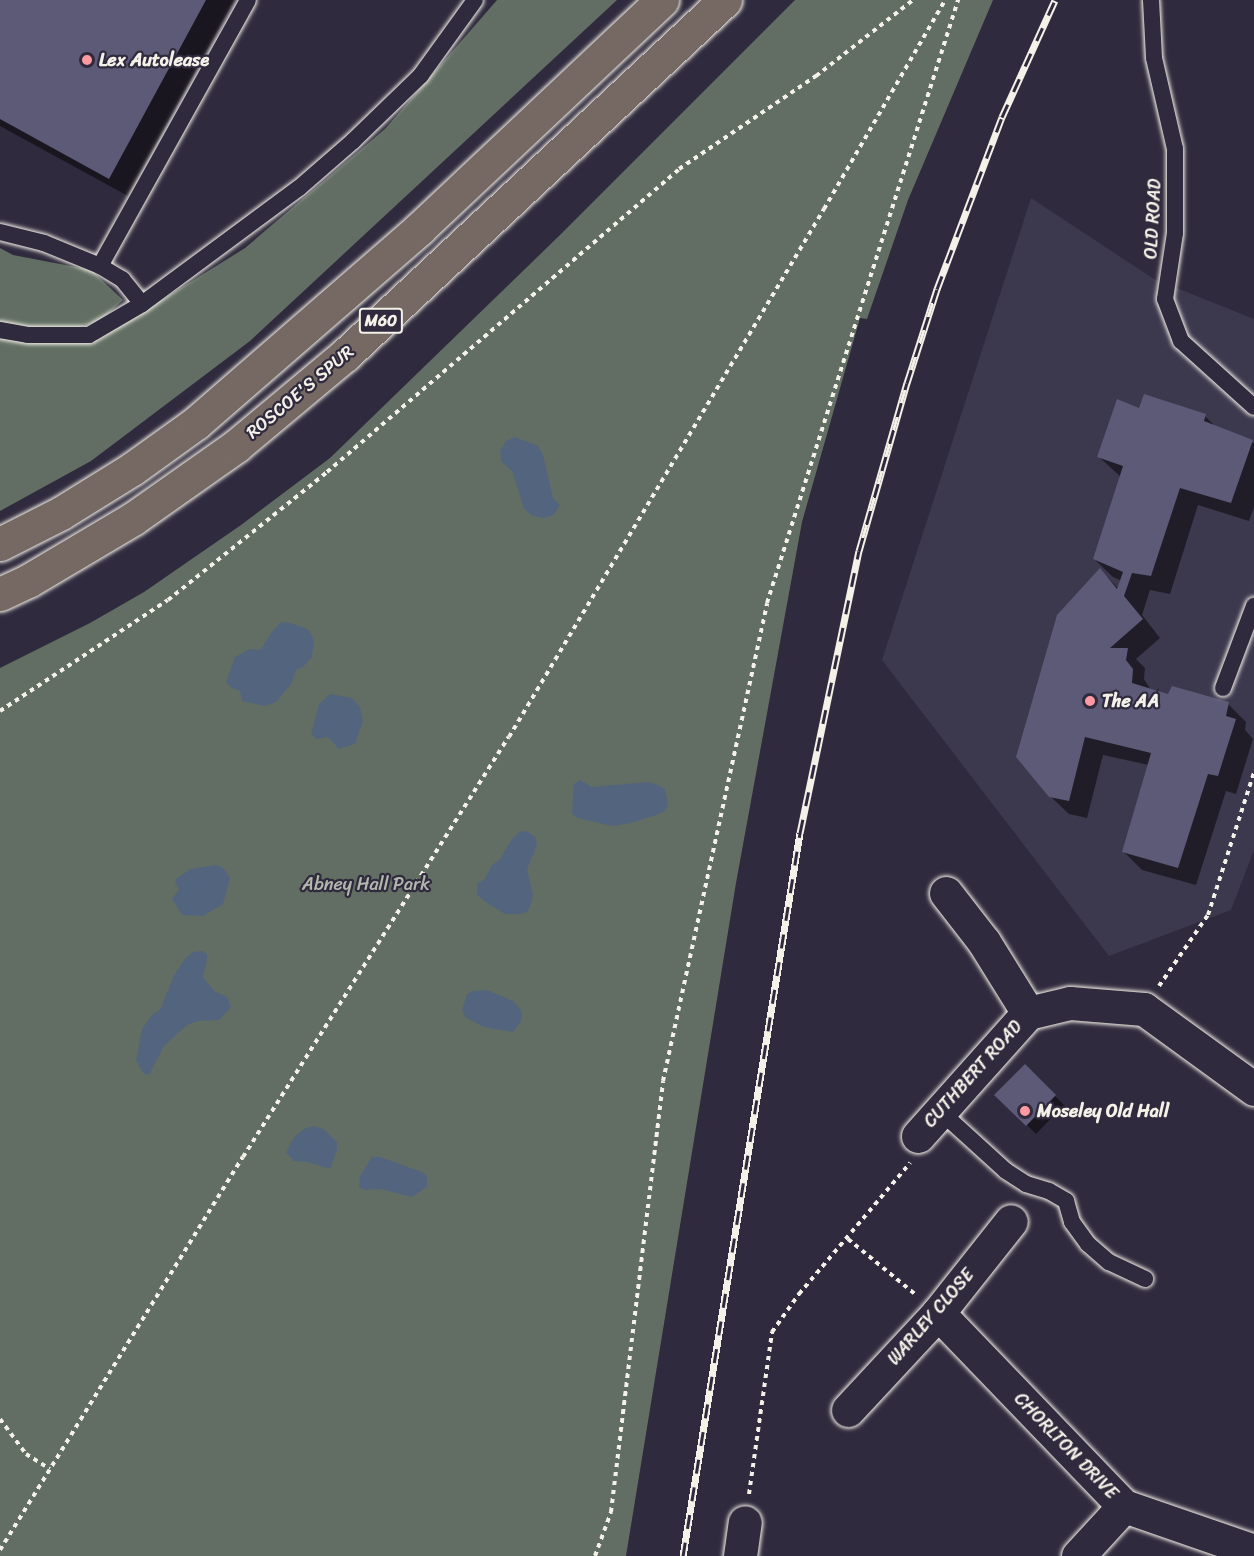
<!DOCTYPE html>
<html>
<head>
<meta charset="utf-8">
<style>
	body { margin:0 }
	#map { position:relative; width:1254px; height:1556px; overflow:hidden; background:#2f2a3d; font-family:Sriracha,sans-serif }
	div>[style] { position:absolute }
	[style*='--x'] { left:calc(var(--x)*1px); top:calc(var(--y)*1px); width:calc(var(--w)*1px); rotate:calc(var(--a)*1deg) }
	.built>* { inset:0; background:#3c384e }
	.green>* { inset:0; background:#626e63 }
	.water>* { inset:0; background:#53657e }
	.shadow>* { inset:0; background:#0007 }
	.building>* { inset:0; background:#5c5a77 }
	.path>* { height:4px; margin-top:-2px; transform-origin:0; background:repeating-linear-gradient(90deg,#f4f1e8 0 4.5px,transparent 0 9px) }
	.roads { filter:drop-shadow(0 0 2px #f4f1e8) drop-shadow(0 0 2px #f4f1e8) }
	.lane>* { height:16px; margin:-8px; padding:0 8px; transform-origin:8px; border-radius:8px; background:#2f2a3d }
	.street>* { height:33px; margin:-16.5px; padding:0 16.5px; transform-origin:16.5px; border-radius:16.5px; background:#2f2a3d }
	.highway>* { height:33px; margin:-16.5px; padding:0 16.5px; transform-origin:16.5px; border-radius:16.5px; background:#766964 }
	.rail>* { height:7px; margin-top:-3.5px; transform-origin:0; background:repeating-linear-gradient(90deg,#2f2a3d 0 14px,#f4f1e8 0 28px); box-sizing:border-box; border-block:2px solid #f4f1e8 }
	.dots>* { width:16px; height:16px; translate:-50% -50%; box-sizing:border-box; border:3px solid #2f2a3d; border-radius:50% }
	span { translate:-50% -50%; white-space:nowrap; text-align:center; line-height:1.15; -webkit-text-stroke:4.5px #2f2a3d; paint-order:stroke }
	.shield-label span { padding:2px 4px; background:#2f2a3d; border:2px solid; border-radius:4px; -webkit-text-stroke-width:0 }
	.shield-label { font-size:16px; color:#f4f1e8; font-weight:700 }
	.poi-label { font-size:18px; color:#f4f1e8; font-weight:700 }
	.left { translate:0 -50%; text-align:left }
	.street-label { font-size:18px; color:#f4f1e8 }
	.park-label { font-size:18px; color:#b2b6ac }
</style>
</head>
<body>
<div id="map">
	<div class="built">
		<i style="clip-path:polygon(1031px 198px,1154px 279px,1254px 319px,1254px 850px,1231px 910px,1109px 956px,882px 660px)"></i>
	</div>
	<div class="green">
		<i style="clip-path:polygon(497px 0,617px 0,250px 341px,91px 461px,0 511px,0 339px,98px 340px,245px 248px,385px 129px)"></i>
		<i style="clip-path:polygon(795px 0,993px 0,908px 200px,867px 319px,860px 318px,802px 522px,736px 883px,626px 1556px,0 1556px,0 668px,90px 623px,144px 592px,241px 525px,330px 458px,559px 236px)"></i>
		<i style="clip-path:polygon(0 248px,13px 255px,91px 270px,123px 300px,100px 321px,73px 329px,14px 327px,0 324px)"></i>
	</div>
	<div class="water">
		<i style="clip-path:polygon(515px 437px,538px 446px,543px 455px,553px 498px,560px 505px,554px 515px,544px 518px,533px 516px,524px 509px,512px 471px,501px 461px,500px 451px,506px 441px)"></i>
		<i style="clip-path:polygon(288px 622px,307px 629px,311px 634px,314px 640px,312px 657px,303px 667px,296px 670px,291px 684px,276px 702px,265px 706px,242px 701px,240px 691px,230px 687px,226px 682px,235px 657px,250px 649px,260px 650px,274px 629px,280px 623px)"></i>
		<i style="clip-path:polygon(330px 694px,352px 698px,360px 707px,363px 721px,355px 744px,339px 749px,328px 737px,317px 739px,311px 734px,319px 704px)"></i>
		<i style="clip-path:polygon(580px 780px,592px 787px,648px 782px,658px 785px,665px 789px,668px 804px,665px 811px,659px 814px,631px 823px,612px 826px,578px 818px,572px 814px,573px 792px,574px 784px)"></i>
		<i style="clip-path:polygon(527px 831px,536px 838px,537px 845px,527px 869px,533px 895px,531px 904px,528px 911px,522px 914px,505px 914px,484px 901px,477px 894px,477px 884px,485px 879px,491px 866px,499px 860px,512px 839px,519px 832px)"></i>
		<i style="clip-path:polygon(216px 865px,223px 868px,230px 878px,223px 904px,203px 916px,182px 915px,172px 899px,179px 889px,175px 882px,177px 878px,191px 869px)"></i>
		<i style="clip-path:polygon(202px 951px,207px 954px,207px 959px,203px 977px,214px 991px,227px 997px,231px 1007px,219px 1020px,198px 1021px,187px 1025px,164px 1046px,149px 1075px,143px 1073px,136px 1060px,142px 1029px,152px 1015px,160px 1010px,174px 975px,185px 959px,193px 952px)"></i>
		<i style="clip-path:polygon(487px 990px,513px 1001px,521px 1010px,522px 1019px,513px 1032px,484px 1027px,466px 1018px,462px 1010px,467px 994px,473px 991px)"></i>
		<i style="clip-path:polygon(313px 1126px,324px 1129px,337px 1142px,337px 1150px,330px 1169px,308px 1162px,294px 1161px,286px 1153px,294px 1137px,304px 1129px)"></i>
		<i style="clip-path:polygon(372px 1157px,380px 1157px,422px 1172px,427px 1176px,427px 1187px,412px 1197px,380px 1189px,365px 1190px,359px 1187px,360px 1176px)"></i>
	</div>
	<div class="shadow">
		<i style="clip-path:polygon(0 0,234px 0,128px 196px,0 126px)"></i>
		<i style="clip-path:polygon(1140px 409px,1205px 416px,1217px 428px,1254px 443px,1254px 507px,1249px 521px,1198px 505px,1170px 594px,1150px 590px,1142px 615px,1160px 638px,1136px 659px,1145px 668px,1144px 679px,1151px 690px,1169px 696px,1228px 704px,1246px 722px,1245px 730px,1253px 739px,1236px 794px,1226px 791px,1196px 885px,1142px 870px,1124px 852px,1149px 765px,1103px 755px,1087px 818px,1069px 814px,1050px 796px,1100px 570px,1119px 589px,1122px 581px,1113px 577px,1094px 559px,1121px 477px,1099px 457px)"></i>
		<i style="clip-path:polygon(1025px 1066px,1064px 1105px,1036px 1134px,996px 1095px)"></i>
	</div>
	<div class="building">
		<i style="clip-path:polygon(0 0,206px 0,109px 179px,0 119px)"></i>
		<i style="clip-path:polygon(1144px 394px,1206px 414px,1204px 421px,1253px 440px,1231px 503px,1180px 488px,1151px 576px,1132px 573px,1124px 596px,1143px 619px,1110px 648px,1128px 648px,1126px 660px,1133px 669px,1132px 683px,1168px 694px,1172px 686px,1229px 702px,1226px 716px,1236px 719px,1218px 776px,1208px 774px,1178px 868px,1122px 852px,1151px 753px,1085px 737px,1069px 801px,1049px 797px,1016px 757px,1057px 615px,1100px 568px,1117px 589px,1123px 572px,1093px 559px,1123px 466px,1097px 457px,1117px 399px,1139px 408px)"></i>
		<i style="clip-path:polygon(1025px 1064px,1056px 1095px,1026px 1126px,994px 1095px)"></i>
	</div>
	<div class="path">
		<i style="--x:0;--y:711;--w:201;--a:-33.5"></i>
		<i style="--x:168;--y:600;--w:204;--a:-38.8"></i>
		<i style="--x:327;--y:472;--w:464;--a:-40.7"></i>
		<i style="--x:679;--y:169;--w:166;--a:-34.2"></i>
		<i style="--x:816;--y:76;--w:123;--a:-38.1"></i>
		<i style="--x:1159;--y:986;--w:86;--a:-55.4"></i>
		<i style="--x:1208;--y:915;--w:149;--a:-72.1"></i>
		<i style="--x:848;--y:1239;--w:87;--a:39.4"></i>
		<i style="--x:0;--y:1419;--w:44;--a:53.4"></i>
		<i style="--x:26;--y:1454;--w:28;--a:32"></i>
		<i style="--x:749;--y:1494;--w:164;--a:-81.9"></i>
		<i style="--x:772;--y:1332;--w:47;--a:-54.6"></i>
		<i style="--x:799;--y:1294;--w:172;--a:-49.7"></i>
		<i style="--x:0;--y:1550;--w:462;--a:-58.3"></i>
		<i style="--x:243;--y:1157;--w:497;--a:-57.7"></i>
		<i style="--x:509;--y:737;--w:615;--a:-59.18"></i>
		<i style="--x:824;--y:209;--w:241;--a:-59.9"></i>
		<i style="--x:595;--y:1556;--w:47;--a:-70"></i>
		<i style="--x:611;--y:1512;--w:434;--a:-83.1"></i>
		<i style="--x:663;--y:1081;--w:489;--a:-77.7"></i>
		<i style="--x:767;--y:603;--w:633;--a:-72.42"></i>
	</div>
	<div class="roads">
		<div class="lane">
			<i style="--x:1151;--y:0;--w:58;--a:87"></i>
			<i style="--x:1154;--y:58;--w:93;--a:77"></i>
			<i style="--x:1175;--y:149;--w:84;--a:90"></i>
			<i style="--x:1175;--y:233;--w:67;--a:98.6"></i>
			<i style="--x:1165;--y:299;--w:45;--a:69.1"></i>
			<i style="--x:1181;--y:341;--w:98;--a:42.1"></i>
			<i style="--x:0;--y:232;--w:45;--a:14"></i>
			<i style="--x:44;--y:243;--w:61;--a:22.3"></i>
			<i style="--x:100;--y:266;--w:26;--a:31"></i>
			<i style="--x:122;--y:279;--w:32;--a:51"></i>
			<i style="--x:100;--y:266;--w:304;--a:-60.9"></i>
			<i style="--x:0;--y:330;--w:28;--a:10"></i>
			<i style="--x:28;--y:335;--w:61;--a:0"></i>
			<i style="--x:89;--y:335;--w:61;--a:-30.3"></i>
			<i style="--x:142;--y:304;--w:195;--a:-36.5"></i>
			<i style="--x:299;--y:188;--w:72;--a:-41"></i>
			<i style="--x:353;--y:141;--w:95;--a:-44.1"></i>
			<i style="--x:421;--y:75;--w:92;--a:-54.2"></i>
			<i style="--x:1223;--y:688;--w:88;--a:-69.3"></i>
			<i style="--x:940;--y:1111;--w:89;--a:42.3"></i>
			<i style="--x:1006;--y:1171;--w:24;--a:33"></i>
			<i style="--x:1026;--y:1184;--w:24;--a:17"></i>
			<i style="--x:1049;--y:1191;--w:20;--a:30"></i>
			<i style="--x:1066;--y:1201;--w:22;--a:74"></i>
			<i style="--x:1072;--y:1222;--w:27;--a:54"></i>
			<i style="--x:1088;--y:1244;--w:28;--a:41"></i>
			<i style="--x:1109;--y:1262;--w:40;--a:25"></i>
		</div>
		<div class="street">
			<i style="--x:946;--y:893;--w:62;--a:52.2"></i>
			<i style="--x:984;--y:942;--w:84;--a:58.2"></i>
			<i style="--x:918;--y:1136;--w:165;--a:-48.2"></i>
			<i style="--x:1028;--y:1013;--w:43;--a:-13.4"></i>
			<i style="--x:1070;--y:1003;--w:74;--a:4.6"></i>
			<i style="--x:1144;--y:1009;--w:136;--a:36"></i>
			<i style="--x:938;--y:1313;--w:268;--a:46.1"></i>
			<i style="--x:1124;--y:1506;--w:138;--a:19.1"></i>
			<i style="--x:848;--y:1410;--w:132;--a:-47.1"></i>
			<i style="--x:938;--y:1313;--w:117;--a:-51.6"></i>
			<i style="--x:740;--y:1556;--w:34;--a:-82"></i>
			<i style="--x:1078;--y:1556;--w:68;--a:-47.4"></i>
		</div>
		<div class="highway">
			<i style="--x:0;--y:544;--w:68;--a:-26.9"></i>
			<i style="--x:61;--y:513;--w:84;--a:-31.8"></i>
			<i style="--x:132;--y:469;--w:79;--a:-35.7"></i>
			<i style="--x:196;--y:423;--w:296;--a:-41"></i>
			<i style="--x:419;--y:229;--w:334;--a:-43.3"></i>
			<i style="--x:0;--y:594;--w:31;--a:-25"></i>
			<i style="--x:28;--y:581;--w:123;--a:-30.7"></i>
			<i style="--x:134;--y:518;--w:125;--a:-35.2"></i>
			<i style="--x:236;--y:446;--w:142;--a:-39.9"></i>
			<i style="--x:345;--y:355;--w:520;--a:-43.05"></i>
		</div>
	</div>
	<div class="rail">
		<i style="--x:683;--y:1556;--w:732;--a:-80.81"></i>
		<i style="--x:800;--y:833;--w:288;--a:-78.2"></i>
		<i style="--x:859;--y:551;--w:175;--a:-74.1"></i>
		<i style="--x:907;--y:383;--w:99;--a:-72.3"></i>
		<i style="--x:937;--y:289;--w:184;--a:-69.3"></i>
		<i style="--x:1002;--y:117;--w:128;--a:-65.6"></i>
	</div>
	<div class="dots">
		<i style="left:87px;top:60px;background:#ff9aa2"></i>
		<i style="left:1090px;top:701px;background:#ff9aa2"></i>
		<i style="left:1025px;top:1111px;background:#ff9aa2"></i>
	</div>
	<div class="shield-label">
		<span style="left:381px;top:321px">M60</span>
	</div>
	<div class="poi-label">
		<span class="left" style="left:99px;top:60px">Lex Autolease</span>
		<span class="left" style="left:1102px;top:701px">The AA</span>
		<span class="left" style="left:1037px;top:1111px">Moseley Old Hall</span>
	</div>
	<div class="street-label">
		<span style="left:1153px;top:219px;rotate:-87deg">OLD ROAD</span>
		<span style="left:300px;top:392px;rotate:-40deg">ROSCOE'S SPUR</span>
		<span style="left:973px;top:1074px;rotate:-48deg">CUTHBERT ROAD</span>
		<span style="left:931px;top:1317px;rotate:-49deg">WARLEY CLOSE</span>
		<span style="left:1066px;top:1446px;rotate:46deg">CHORLTON DRIVE</span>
	</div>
	<div class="park-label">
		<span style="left:366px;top:884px">Abney Hall Park</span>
	</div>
</div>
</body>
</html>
